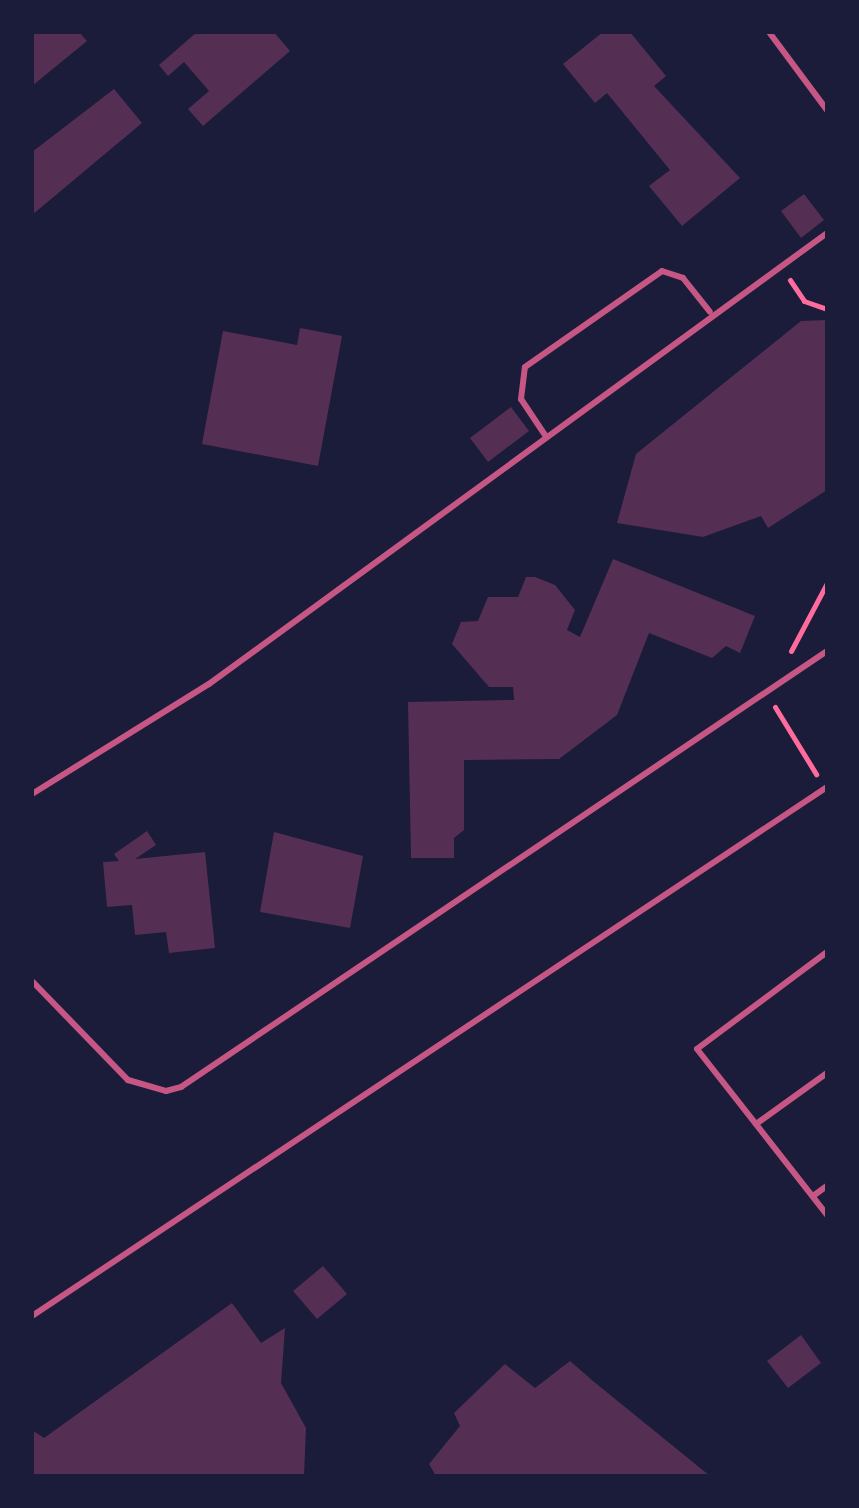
<!DOCTYPE html>
<html>
<head>
<meta charset="utf-8">
<style>
	body { margin:0 }
	#map { position:relative; width:859px; height:1508px; overflow:hidden; background:#1b1b3a; font-family:"Exo 2",sans-serif }
	div>[style] { position:absolute }
	[style*='--x'] { left:calc(var(--x)*1px); top:calc(var(--y)*1px); width:calc(var(--w)*1px); rotate:calc(var(--a)*1deg) }
	.building>* { inset:0; background:#542f53 }
	.path>* { height:5px; margin:-2.5px; padding:0 2.5px; transform-origin:2.5px; border-radius:2.5px; background:#ff6b9d }
	.service>* { height:6px; margin:-3px; padding:0 3px; transform-origin:3px; border-radius:3px; background:#c65784 }
	span { translate:-50% -50%; white-space:nowrap; text-align:center; line-height:1.15; -webkit-text-stroke:8px #1b1b3a; paint-order:stroke }
	.frame { position:absolute; inset:0; border:34px solid #1b1b3a; pointer-events:none }
</style>
</head>
<body>
<div id="map">
	<div class="building">
		<i style="clip-path:polygon(32px 32px,79px 32px,87px 41px,32px 86px)"></i>
		<i style="clip-path:polygon(197px 32px,274px 32px,290px 51px,203px 126px,188px 109px,209px 91px,184px 62px,168px 76px,159px 65px)"></i>
		<i style="clip-path:polygon(603px 32px,630px 32px,666px 76px,654px 86px,740px 178px,682px 226px,649px 186px,670px 170px,607px 93px,595px 103px,563px 64px)"></i>
		<i style="clip-path:polygon(114px 89px,142px 123px,32px 215px,32px 152px)"></i>
		<i style="clip-path:polygon(804px 194px,824px 220px,801px 238px,781px 211px)"></i>
		<i style="clip-path:polygon(827px 320px,827px 490px,768px 528px,761px 516px,703px 537px,617px 523px,636px 454px,801px 321px)"></i>
		<i style="clip-path:polygon(300px 328px,342px 336px,318px 466px,202px 444px,223px 331px,297px 345px)"></i>
		<i style="clip-path:polygon(511px 407px,529px 431px,488px 462px,470px 438px)"></i>
		<i style="clip-path:polygon(613px 559px,755px 616px,740px 653px,726px 646px,712px 658px,649px 633px,617px 715px,559px 759px,464px 760px,464px 830px,454px 838px,454px 858px,411px 858px,408px 702px,514px 700px,513px 687px,489px 687px,452px 644px,461px 622px,478px 621px,488px 597px,518px 597px,526px 577px,535px 577px,555px 585px,575px 610px,567px 630px,580px 637px)"></i>
		<i style="clip-path:polygon(147px 831px,156px 845px,135px 859px,205px 852px,215px 948px,169px 953px,166px 932px,135px 935px,132px 905px,107px 907px,103px 862px,119px 861px,114px 854px)"></i>
		<i style="clip-path:polygon(274px 832px,363px 856px,350px 928px,260px 912px)"></i>
		<i style="clip-path:polygon(323px 1266px,347px 1294px,317px 1319px,293px 1291px)"></i>
		<i style="clip-path:polygon(232px 1303px,261px 1343px,285px 1328px,281px 1383px,306px 1428px,304px 1476px,32px 1476px,32px 1430px,44px 1438px)"></i>
		<i style="clip-path:polygon(801px 1335px,821px 1363px,788px 1388px,767px 1361px)"></i>
		<i style="clip-path:polygon(570px 1361px,593px 1381px,710px 1476px,436px 1476px,429px 1464px,460px 1426px,454px 1413px,505px 1364px,535px 1388px)"></i>
	</div>
	<div class="path">
		<i style="--x:790;--y:280;--w:25;--a:56"></i>
		<i style="--x:804;--y:301;--w:24;--a:19"></i>
		<i style="--x:791;--y:651;--w:77;--a:-62.1"></i>
		<i style="--x:775;--y:707;--w:79;--a:58.5"></i>
	</div>
	<div class="service">
		<i style="--x:769;--y:32;--w:97;--a:53.4"></i>
		<i style="--x:545;--y:435;--w:43;--a:-123.7"></i>
		<i style="--x:521;--y:399;--w:32;--a:-83"></i>
		<i style="--x:525;--y:367;--w:167;--a:-35"></i>
		<i style="--x:662;--y:271;--w:22;--a:18"></i>
		<i style="--x:683;--y:278;--w:43;--a:51.5"></i>
		<i style="--x:32;--y:794;--w:208;--a:-31.9"></i>
		<i style="--x:209;--y:684;--w:765;--a:-36.12"></i>
		<i style="--x:827;--y:952;--w:162;--a:143.3"></i>
		<i style="--x:697;--y:1049;--w:211;--a:51.9"></i>
		<i style="--x:32;--y:981;--w:138;--a:45.9"></i>
		<i style="--x:128;--y:1080;--w:40;--a:16"></i>
		<i style="--x:166;--y:1091;--w:16;--a:-15"></i>
		<i style="--x:181;--y:1087;--w:779;--a:-34.02"></i>
		<i style="--x:756;--y:1124;--w:87;--a:-35.7"></i>
		<i style="--x:813;--y:1196;--w:17;--a:-36"></i>
		<i style="--x:32;--y:1316;--w:955;--a:-33.64"></i>
	</div>
	<div class="frame"></div>
</div>
</body>
</html>
